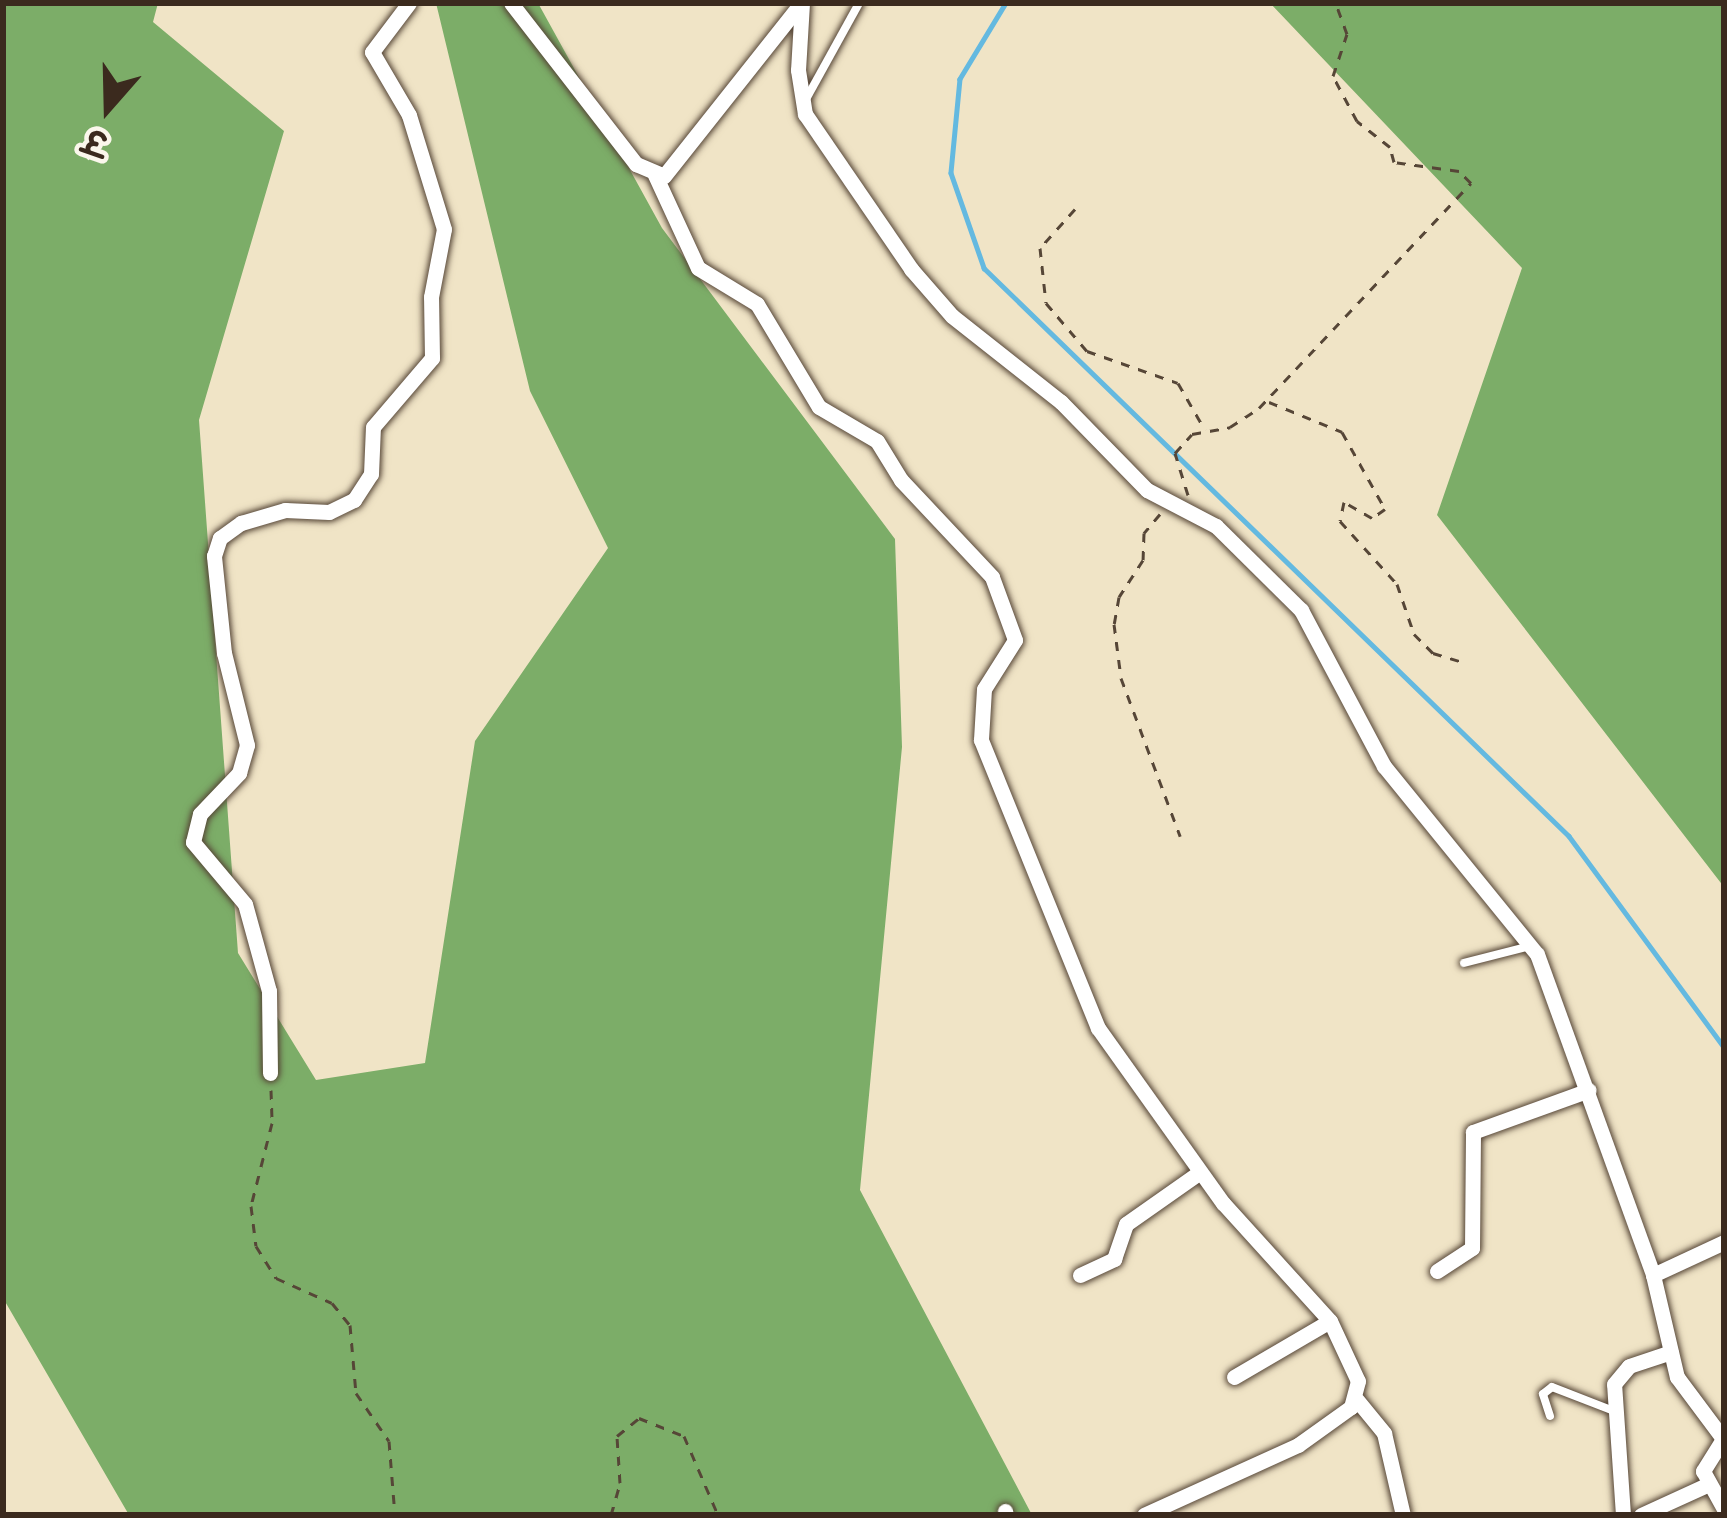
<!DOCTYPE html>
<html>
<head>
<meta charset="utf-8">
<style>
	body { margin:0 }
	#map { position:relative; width:1727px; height:1518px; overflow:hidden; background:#f0e4c6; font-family:"Comic Neue","Playpen Sans Deva",sans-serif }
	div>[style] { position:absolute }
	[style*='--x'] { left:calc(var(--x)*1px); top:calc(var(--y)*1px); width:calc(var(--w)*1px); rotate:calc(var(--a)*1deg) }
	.forest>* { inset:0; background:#7cad68 }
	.stream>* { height:4.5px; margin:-2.25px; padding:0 2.25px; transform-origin:2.25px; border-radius:2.25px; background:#64b9e0 }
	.path>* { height:3px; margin-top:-1.5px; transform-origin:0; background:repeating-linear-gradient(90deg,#564637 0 9px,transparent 0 18px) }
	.roads { filter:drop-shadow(0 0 3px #564637) drop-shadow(0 0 3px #564637) }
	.service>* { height:8px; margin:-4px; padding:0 4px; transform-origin:4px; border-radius:4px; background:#fff }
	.minor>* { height:15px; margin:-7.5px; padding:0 7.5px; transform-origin:7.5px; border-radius:7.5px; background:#fff }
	span { translate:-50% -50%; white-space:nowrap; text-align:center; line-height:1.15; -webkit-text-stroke:10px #fbf7ec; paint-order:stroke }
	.frame { position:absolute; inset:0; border:6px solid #3b2a1e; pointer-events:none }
	.north { position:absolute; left:48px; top:48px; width:120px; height:120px; -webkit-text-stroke:9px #fbf7ec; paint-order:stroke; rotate:200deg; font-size:33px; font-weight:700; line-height:48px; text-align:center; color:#3b2a1e }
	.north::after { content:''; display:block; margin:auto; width:42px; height:54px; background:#3b2a1e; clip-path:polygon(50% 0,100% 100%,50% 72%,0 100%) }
</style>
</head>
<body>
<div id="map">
	<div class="forest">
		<i style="clip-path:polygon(3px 3px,158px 3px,153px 22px,284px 131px,199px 420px,238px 953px,316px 1080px,425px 1063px,475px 741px,608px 548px,530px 391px,436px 3px,538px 3px,662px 228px,895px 539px,902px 747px,860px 1190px,1032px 1515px,129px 1515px,3px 1298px)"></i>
		<i style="clip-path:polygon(1270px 3px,1724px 3px,1724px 887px,1437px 515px,1522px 268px)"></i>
	</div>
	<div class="stream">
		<i style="--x:1006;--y:3;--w:89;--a:121.2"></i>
		<i style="--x:960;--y:79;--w:94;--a:95.5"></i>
		<i style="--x:951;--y:173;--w:101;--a:70.8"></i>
		<i style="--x:984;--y:268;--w:815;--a:44.16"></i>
		<i style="--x:1569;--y:836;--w:262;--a:53.7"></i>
	</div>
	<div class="path">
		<i style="--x:1075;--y:209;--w:52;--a:131.9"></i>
		<i style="--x:1040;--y:248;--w:55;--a:83.8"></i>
		<i style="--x:1046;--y:303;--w:63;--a:49.5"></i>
		<i style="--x:1087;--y:351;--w:96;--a:19.4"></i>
		<i style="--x:1178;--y:383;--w:54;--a:60.1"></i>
		<i style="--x:1269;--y:402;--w:79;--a:22.3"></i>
		<i style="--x:1342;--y:432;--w:88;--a:60.8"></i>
		<i style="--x:1385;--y:509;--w:16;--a:145"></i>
		<i style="--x:1372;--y:518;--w:32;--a:-150"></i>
		<i style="--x:1344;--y:502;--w:19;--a:102"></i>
		<i style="--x:1340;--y:521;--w:85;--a:47.9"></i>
		<i style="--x:1397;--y:584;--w:53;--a:71.2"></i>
		<i style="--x:1414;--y:634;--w:27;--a:45"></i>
		<i style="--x:1433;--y:653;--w:28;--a:17"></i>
		<i style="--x:1188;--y:495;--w:44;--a:-107.2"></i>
		<i style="--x:1175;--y:453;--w:25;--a:-48"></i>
		<i style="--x:1192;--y:434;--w:39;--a:-10"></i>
		<i style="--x:1230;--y:427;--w:35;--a:-33"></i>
		<i style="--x:1259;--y:408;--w:309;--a:-46.7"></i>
		<i style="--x:1471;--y:183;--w:17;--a:-135"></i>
		<i style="--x:1459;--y:171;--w:66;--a:-172.1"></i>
		<i style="--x:1394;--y:162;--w:16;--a:-105"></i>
		<i style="--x:1390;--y:147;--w:42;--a:-141.8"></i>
		<i style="--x:1357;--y:121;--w:51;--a:-118.1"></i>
		<i style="--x:1333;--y:76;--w:44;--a:-71.6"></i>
		<i style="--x:1347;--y:34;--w:33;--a:-110"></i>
		<i style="--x:1160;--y:514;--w:25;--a:130"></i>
		<i style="--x:1144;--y:533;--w:27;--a:92"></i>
		<i style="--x:1143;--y:560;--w:44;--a:123"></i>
		<i style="--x:1119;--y:597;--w:27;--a:100"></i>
		<i style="--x:1114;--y:624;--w:54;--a:82.6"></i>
		<i style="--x:1121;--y:678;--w:169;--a:69.5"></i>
		<i style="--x:271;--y:1090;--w:33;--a:88"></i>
		<i style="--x:272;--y:1123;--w:86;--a:104.2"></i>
		<i style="--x:251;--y:1206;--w:40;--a:82.9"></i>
		<i style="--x:256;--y:1246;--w:38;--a:58"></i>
		<i style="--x:276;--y:1278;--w:61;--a:24.1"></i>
		<i style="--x:332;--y:1303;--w:28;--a:51"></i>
		<i style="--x:350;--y:1325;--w:68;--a:85"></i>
		<i style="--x:356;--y:1393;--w:58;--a:55.5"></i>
		<i style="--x:389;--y:1441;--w:74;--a:85.4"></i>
		<i style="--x:611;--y:1515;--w:33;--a:-74"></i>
		<i style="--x:620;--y:1483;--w:47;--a:-93.7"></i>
		<i style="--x:617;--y:1436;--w:28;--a:-39"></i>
		<i style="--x:639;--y:1418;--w:48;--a:21.8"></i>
		<i style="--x:684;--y:1436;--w:86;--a:66.7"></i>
	</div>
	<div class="roads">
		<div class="service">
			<i style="--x:805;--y:101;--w:112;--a:-61.1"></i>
			<i style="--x:1464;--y:963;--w:68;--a:-14.4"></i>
			<i style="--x:1550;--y:1416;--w:23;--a:-108"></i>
			<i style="--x:1543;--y:1394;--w:11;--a:-38"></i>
			<i style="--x:1552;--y:1387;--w:66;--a:21.2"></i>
		</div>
		<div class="minor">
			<i style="--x:511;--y:3;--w:204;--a:52.2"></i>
			<i style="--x:636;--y:164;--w:30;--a:23"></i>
			<i style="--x:664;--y:176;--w:221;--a:-51.6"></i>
			<i style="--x:802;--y:3;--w:67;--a:93.4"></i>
			<i style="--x:798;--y:70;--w:45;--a:81"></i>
			<i style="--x:805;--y:114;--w:188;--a:55.6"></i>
			<i style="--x:911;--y:269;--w:62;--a:48.9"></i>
			<i style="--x:952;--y:316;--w:139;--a:38.3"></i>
			<i style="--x:1061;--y:402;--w:123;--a:45.7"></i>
			<i style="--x:1147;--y:490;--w:78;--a:27.6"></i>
			<i style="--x:1216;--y:526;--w:120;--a:44.7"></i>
			<i style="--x:1301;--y:610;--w:177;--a:62"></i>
			<i style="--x:1384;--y:766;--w:242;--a:50.9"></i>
			<i style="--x:1537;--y:954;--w:341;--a:70.1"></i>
			<i style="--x:1653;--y:1275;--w:105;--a:76.8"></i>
			<i style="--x:1677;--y:1377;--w:79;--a:53.3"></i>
			<i style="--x:655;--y:175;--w:102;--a:65.2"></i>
			<i style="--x:698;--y:268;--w:69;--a:31.4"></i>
			<i style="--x:757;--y:304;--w:120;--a:59"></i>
			<i style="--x:819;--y:407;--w:67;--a:30.4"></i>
			<i style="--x:877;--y:441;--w:46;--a:58.4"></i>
			<i style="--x:901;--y:480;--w:133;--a:46.8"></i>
			<i style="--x:992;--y:577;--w:67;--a:69.9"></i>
			<i style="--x:1015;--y:640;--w:58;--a:122.3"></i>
			<i style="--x:984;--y:689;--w:51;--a:93.4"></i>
			<i style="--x:981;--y:740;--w:311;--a:67.9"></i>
			<i style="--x:1098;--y:1028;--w:215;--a:54.5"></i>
			<i style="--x:1223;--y:1203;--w:159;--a:47.8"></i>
			<i style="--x:1330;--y:1321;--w:66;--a:65"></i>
			<i style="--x:1358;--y:1381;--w:27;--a:105"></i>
			<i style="--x:1351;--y:1407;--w:65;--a:144.4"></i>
			<i style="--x:1298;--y:1445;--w:169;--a:155.6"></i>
			<i style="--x:270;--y:1073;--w:82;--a:-90.7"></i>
			<i style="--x:269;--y:991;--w:90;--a:-105.4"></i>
			<i style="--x:245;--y:904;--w:81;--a:-130"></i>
			<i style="--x:193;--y:842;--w:29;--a:-76"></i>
			<i style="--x:200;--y:814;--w:57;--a:-46.4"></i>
			<i style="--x:239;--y:773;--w:29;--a:-74"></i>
			<i style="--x:247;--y:745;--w:95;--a:-104"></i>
			<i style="--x:224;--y:653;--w:98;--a:-95.9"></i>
			<i style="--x:214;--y:556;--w:19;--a:-72"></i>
			<i style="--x:220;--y:538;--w:26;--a:-36"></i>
			<i style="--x:241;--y:523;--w:46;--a:-16.5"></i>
			<i style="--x:285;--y:510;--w:44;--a:2.6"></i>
			<i style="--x:329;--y:512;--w:28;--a:-26"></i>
			<i style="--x:354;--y:500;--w:31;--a:-57"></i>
			<i style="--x:371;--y:474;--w:47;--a:-87.6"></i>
			<i style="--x:373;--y:427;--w:91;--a:-49.5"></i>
			<i style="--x:432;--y:358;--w:61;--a:-90.9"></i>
			<i style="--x:431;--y:297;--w:69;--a:-79.2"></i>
			<i style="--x:444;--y:229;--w:119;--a:-107.1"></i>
			<i style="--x:409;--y:115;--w:73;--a:-120.4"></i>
			<i style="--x:372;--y:52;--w:61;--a:-52.9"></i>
			<i style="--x:1437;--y:1271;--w:42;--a:-33.3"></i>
			<i style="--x:1472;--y:1248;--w:116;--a:-89.5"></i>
			<i style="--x:1473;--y:1132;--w:123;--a:-19.9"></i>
			<i style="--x:1080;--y:1275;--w:38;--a:-25"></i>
			<i style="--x:1114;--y:1259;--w:37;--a:-71"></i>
			<i style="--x:1126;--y:1224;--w:90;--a:-35.1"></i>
			<i style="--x:1653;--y:1275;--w:78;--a:-24.9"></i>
			<i style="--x:1234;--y:1377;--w:111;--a:-30.3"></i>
			<i style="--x:1357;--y:1400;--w:43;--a:50.7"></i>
			<i style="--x:1384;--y:1433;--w:84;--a:77"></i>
			<i style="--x:1723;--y:1439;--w:38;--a:122"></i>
			<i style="--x:1703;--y:1471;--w:43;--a:61.1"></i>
			<i style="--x:1005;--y:1511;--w:4;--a:76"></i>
			<i style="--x:1623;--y:1515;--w:131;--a:-93.9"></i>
			<i style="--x:1614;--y:1384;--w:23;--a:-50"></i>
			<i style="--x:1629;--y:1366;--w:44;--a:-18.4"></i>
			<i style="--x:1641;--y:1515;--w:75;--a:-24.5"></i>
		</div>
	</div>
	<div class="frame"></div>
	<div class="north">उ</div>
</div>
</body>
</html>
